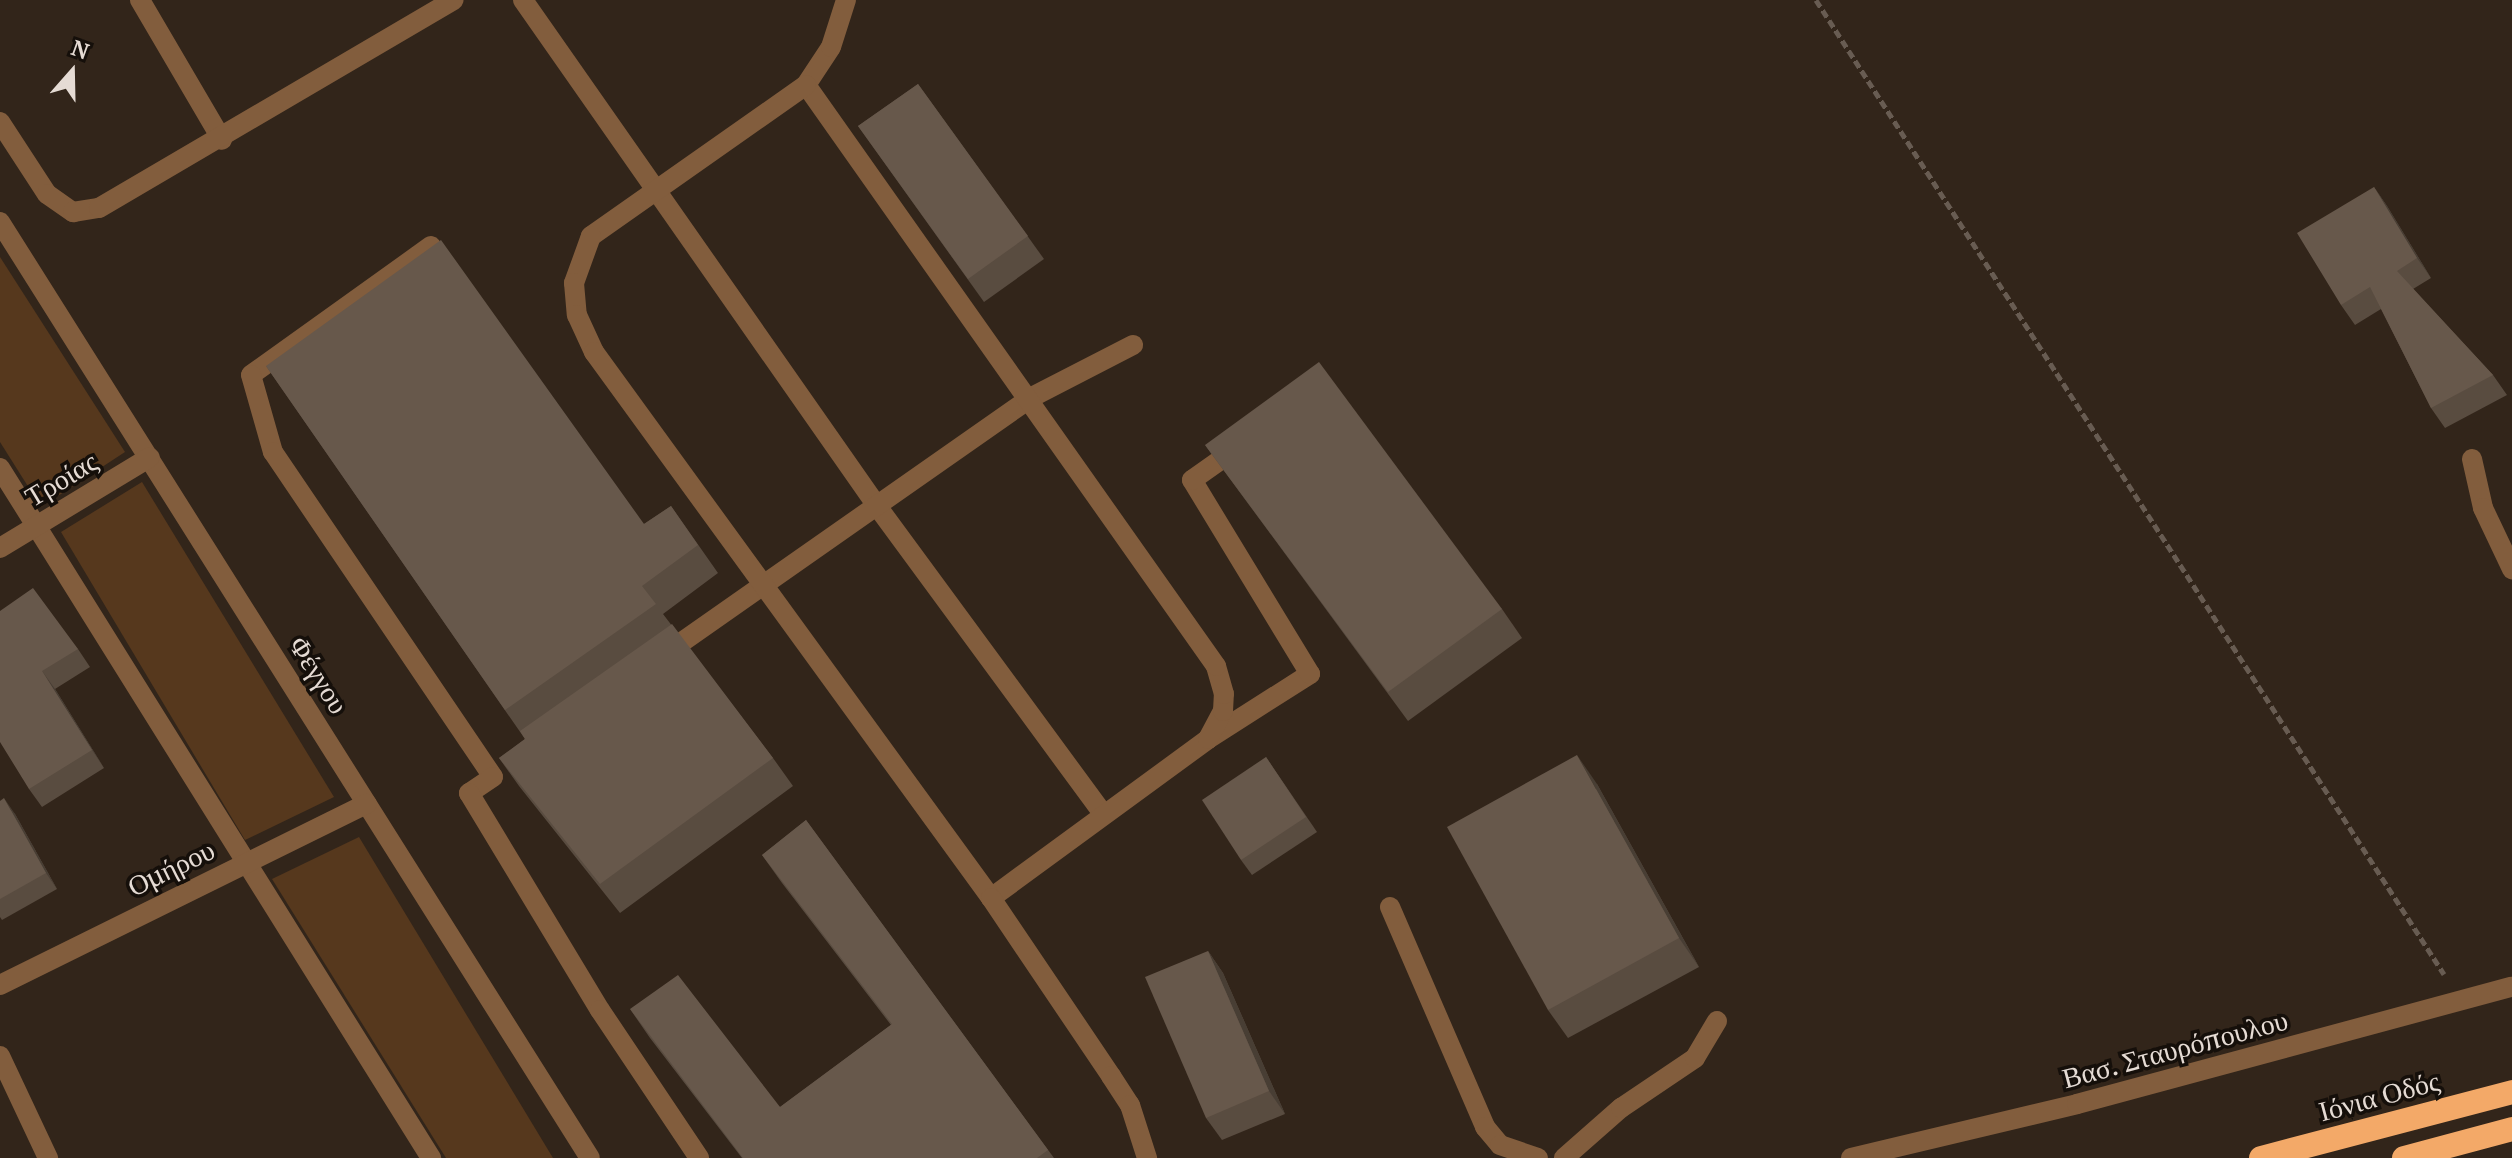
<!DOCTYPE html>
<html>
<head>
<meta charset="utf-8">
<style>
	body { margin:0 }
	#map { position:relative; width:2512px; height:1158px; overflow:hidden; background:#32251a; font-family:"PT Serif",serif }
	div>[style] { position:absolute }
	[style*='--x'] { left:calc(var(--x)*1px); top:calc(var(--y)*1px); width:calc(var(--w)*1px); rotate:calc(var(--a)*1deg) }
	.green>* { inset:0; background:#56381d }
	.path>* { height:5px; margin-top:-2.5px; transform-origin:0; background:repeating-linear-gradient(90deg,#685c52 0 8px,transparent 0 12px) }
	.minor>* { height:20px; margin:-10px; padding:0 10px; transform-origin:10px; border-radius:10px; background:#825d3d }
	.highway>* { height:24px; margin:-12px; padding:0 12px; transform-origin:12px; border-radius:12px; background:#f3a968 }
	.wall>* { inset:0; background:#594c40 }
	.shaded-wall>* { inset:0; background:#483e34 }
	.building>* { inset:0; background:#67584b }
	span { translate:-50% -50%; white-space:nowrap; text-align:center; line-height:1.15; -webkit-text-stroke:7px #150f0a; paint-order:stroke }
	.street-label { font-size:28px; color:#e5dbd4 }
	.north { position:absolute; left:32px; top:32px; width:80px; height:80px; -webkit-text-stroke:6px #150f0a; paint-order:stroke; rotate:20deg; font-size:22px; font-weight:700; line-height:32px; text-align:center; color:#e5dbd4 }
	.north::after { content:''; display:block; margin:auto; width:28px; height:36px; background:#e5dbd4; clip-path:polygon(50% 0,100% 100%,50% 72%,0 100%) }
</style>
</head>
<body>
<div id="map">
	<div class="green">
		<i style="clip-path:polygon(0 257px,125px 452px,41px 507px,0 442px)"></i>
		<i style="clip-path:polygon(142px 482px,334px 797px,245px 840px,61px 532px)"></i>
		<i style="clip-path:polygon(359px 837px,553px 1158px,446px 1158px,272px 879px)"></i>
	</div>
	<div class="path">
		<i style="--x:1816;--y:0;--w:1159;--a:57.19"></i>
	</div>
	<div class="minor">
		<i style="--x:140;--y:0;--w:162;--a:59.6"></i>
		<i style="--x:523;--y:0;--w:618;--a:55.02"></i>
		<i style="--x:877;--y:506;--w:383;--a:53.7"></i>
		<i style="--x:806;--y:85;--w:45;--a:-56.7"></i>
		<i style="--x:831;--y:47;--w:49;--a:-72.3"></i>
		<i style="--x:0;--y:122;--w:86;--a:56.9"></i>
		<i style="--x:47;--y:194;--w:32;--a:35"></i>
		<i style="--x:73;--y:212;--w:26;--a:-9"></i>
		<i style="--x:99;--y:208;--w:411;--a:-30.4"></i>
		<i style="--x:0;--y:222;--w:1106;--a:57.78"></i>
		<i style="--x:431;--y:246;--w:221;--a:144.4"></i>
		<i style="--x:251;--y:375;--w:80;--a:74.1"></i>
		<i style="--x:273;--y:452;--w:392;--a:55.9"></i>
		<i style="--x:493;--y:777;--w:29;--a:146"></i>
		<i style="--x:469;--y:793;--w:253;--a:58.9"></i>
		<i style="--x:600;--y:1010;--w:178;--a:56.2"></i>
		<i style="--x:2472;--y:459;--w:50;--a:77.3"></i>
		<i style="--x:2483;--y:508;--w:68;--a:64.6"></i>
		<i style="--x:0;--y:468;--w:814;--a:58.01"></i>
		<i style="--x:0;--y:548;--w:175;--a:-31.2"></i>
		<i style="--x:662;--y:656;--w:449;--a:-35"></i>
		<i style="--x:1030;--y:398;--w:116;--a:-27.2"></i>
		<i style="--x:1208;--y:739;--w:121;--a:-32.5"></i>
		<i style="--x:1310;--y:674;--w:227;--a:-121.3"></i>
		<i style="--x:1192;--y:480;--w:42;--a:-35.2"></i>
		<i style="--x:991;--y:898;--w:269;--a:-36.2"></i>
		<i style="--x:1208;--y:739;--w:32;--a:-62"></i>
		<i style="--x:1223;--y:711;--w:17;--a:-87"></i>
		<i style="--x:1224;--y:694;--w:29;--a:-106"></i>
		<i style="--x:1216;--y:666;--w:711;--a:-125.21"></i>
		<i style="--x:806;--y:85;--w:263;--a:144.9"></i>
		<i style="--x:591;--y:236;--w:50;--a:109.9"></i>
		<i style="--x:574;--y:283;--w:32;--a:85"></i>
		<i style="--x:577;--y:315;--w:41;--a:65.3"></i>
		<i style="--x:594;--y:352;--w:675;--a:53.98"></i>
		<i style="--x:991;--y:898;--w:215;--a:56"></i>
		<i style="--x:1111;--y:1076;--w:35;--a:57"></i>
		<i style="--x:1130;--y:1105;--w:56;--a:72.2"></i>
		<i style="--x:1390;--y:907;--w:240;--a:66.6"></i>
		<i style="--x:1485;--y:1127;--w:23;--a:50"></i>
		<i style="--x:1500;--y:1145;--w:40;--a:18.9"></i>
		<i style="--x:0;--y:985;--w:409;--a:-26.3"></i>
		<i style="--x:0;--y:1056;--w:113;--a:64.8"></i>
		<i style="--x:1564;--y:1158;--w:76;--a:-41.3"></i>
		<i style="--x:1621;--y:1108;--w:89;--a:-34"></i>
		<i style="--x:1695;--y:1058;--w:43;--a:-59.3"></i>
		<i style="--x:1851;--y:1158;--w:232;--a:-13.4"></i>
		<i style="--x:2077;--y:1104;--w:450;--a:-15.1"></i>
	</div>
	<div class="highway">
		<i style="--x:2261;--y:1158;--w:260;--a:-14.7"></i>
		<i style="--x:2404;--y:1158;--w:112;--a:-15"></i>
	</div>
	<div class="wall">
		<i style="clip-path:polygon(918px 84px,1044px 259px,984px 302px,858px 126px)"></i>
		<i style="clip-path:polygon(2374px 187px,2387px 206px,2431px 278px,2413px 289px,2493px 375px,2507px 395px,2445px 428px,2431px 408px,2381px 309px,2355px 325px,2341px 305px)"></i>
		<i style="clip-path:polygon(266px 366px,644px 524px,671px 506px,718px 573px,663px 614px,773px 758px,793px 786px,620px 913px,519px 786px,499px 758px,525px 739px)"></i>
		<i style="clip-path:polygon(1205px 445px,1502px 609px,1522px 638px,1408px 721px)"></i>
		<i style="clip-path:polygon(0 611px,78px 649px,90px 667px,55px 689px,104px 768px,42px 807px,29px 789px)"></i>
		<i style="clip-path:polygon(1266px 757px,1317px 832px,1252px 875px,1241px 860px)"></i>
		<i style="clip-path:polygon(1597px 784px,1699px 967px,1568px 1038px,1548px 1010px)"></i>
		<i style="clip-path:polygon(0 801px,15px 814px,57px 889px,2px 920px,0 917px)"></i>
		<i style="clip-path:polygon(806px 820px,1054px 1158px,742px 1158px,650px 1038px,630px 1009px,780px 1107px,891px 1025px,782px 883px,762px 855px)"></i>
		<i style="clip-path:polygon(1208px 951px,1223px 973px,1285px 1114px,1222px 1140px,1206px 1118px)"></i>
	</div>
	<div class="shaded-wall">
		<i style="clip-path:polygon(2374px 187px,2387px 206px,2431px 278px,2417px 258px)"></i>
		<i style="clip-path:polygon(42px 671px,55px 689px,104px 768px,92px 750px)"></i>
		<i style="clip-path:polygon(1577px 755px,1597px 784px,1699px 967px,1679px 938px)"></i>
		<i style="clip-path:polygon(4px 798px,15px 814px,57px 889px,46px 873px)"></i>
		<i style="clip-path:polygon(1208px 951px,1223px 973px,1285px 1114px,1269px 1091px)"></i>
	</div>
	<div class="building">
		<i style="clip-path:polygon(918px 84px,1028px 236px,968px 279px,858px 126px)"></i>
		<i style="clip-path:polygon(2374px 187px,2417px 258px,2397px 271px,2493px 375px,2431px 408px,2370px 287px,2341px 305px,2297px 233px)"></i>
		<i style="clip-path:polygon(441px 240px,644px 524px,671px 506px,698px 545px,642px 586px,656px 604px,505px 710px,266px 366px)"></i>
		<i style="clip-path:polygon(1319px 362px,1502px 609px,1388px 692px,1205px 445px)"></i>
		<i style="clip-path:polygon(33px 588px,78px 649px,42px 671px,92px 750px,29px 789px,0 742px,0 611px)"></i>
		<i style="clip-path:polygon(672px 624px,773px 758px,600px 884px,499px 758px,525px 739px,520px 731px)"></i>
		<i style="clip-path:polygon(1577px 755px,1679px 938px,1548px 1010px,1447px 827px)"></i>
		<i style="clip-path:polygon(1266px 757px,1306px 817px,1241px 860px,1202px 800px)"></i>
		<i style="clip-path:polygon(4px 798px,46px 873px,0 899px,0 801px)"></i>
		<i style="clip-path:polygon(806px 820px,1048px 1150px,1037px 1158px,743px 1158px,630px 1009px,678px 975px,780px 1107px,892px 1024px,762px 855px)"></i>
		<i style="clip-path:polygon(1208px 951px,1269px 1091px,1206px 1118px,1145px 977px)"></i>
	</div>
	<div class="street-label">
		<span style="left:61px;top:479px;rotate:-31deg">Τροίας</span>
		<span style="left:319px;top:675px;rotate:58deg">Φέγγου</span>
		<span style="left:171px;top:868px;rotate:-26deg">Ομήρου</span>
		<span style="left:2175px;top:1049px;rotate:-15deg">Βασ. Σταυρόπουλου</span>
		<span style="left:2379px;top:1096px;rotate:-15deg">Ιόνια Οδός</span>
	</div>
	<div class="north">N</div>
</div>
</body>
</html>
